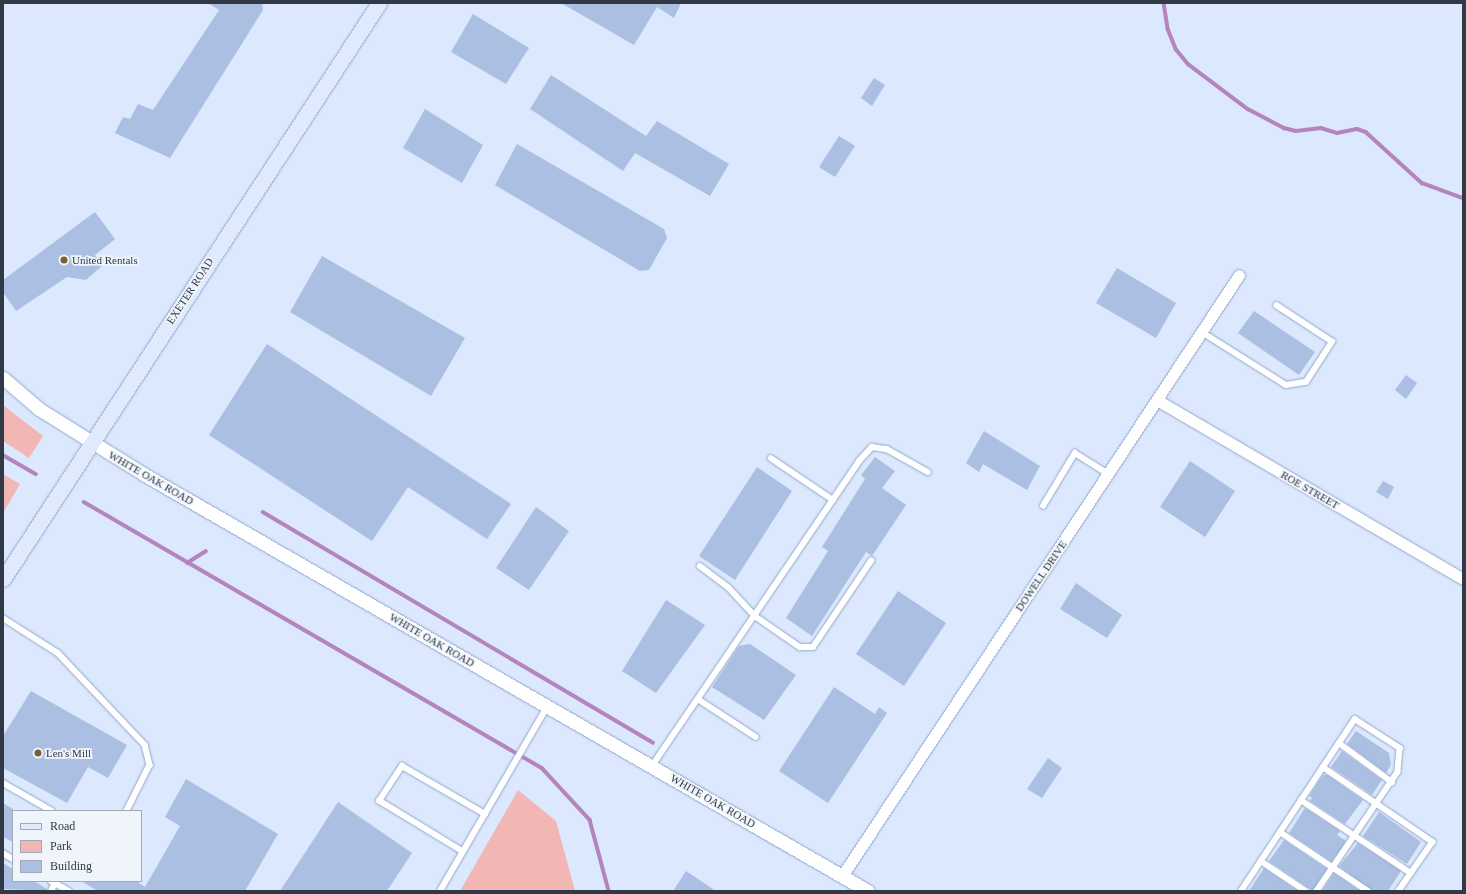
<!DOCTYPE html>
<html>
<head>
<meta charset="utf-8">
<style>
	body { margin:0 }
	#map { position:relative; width:1466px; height:894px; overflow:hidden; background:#dbe8fe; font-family:Georgia,serif }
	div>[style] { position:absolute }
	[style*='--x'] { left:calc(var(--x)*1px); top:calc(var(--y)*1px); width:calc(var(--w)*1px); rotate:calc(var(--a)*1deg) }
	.green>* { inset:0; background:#f2b6b4 }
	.stream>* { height:3.5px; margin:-1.75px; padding:0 1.75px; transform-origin:1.75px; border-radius:1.75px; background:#b485bd }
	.building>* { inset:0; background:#aabfe1 }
	.roads { filter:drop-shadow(0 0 1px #94a8ca) drop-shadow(0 0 1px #94a8ca) }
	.service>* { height:5.5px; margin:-2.75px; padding:0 2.75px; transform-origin:2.75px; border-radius:2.75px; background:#fff }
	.minor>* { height:11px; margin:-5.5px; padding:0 5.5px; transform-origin:5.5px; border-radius:5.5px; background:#fff }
	.tertiary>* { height:13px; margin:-6.5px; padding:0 6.5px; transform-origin:6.5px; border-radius:6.5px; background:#fff }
	.secondary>* { height:15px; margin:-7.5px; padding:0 7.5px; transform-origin:7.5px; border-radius:7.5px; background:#dfeafd }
	.dots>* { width:11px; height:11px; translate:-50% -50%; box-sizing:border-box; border:2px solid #f0f5fc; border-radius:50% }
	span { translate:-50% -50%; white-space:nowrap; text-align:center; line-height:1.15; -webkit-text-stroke:3.5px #f0f5fc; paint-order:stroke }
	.poi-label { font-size:11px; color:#313947 }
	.left { translate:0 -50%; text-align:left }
	.street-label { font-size:11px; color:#313947 }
	.frame { position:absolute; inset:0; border:4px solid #313947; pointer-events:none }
	.legend { position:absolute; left:12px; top:810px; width:130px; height:72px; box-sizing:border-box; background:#f0f5fc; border:1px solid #a4aab4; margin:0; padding:5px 7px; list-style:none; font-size:12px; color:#313947 }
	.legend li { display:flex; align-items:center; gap:8px; height:20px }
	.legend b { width:20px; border:1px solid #a4aab4 }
</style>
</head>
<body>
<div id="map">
	<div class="green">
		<i style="clip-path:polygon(3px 405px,43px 436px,29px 458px,3px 441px)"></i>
		<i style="clip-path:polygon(3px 474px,20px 484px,3px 513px)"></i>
		<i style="clip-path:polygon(518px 790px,556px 821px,575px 891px,460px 891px)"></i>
	</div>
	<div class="stream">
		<i style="--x:1164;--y:3;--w:26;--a:81"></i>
		<i style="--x:1168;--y:29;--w:22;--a:68"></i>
		<i style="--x:1176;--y:49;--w:19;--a:51"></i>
		<i style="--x:1188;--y:64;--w:75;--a:36.9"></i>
		<i style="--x:1248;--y:109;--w:41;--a:27.8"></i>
		<i style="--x:1284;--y:128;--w:12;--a:14"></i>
		<i style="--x:1296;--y:131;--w:25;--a:-7"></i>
		<i style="--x:1321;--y:128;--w:17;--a:17"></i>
		<i style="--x:1337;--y:133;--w:20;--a:-11"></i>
		<i style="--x:1357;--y:129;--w:9;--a:18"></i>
		<i style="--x:1366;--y:132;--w:76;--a:42.3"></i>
		<i style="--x:1422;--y:183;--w:44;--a:20.1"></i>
		<i style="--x:3;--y:455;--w:38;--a:30"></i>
		<i style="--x:84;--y:502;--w:530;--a:30.15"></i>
		<i style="--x:542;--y:768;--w:71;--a:47.3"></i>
		<i style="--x:590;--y:820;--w:73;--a:75"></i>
		<i style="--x:263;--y:512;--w:453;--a:30.6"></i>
		<i style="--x:187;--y:563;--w:22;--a:-32"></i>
	</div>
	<div class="building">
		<i style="clip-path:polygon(208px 3px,262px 3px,263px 10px,170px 158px,115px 133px,123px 117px,130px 119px,138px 104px,153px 110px,219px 10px)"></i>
		<i style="clip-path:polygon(561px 3px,681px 3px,674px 18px,657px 7px,634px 45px)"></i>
		<i style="clip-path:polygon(473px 14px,529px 48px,506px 84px,451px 52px)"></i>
		<i style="clip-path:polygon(551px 75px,646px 136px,657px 121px,729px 164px,710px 196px,635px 153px,623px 171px,530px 109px)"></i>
		<i style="clip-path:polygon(874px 78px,885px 85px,872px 106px,861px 98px)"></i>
		<i style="clip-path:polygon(425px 109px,483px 145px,462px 183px,403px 148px)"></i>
		<i style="clip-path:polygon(839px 136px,855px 146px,835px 177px,819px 167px)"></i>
		<i style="clip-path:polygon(517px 144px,664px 229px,667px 238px,649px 270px,640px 271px,495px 185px)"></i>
		<i style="clip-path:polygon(95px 212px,115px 239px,95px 255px,102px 266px,86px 280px,67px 277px,16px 311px,3px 292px,3px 280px)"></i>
		<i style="clip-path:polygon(322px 256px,465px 338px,431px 396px,290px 312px)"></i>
		<i style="clip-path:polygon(1117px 268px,1176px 303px,1156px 338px,1096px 303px)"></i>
		<i style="clip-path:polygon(1254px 311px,1315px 352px,1299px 375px,1238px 333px)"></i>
		<i style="clip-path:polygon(267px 344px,511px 504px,487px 539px,408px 487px,372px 541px,209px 435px)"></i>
		<i style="clip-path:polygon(1406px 375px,1417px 383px,1406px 399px,1395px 390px)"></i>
		<i style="clip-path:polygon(984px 431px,1040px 466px,1027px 490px,983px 464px,979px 472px,966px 463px)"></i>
		<i style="clip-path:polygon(875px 457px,895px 471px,882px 488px,906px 505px,872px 556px,866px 552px,812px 636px,786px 618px,828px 551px,822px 547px,865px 479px,861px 475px)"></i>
		<i style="clip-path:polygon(1190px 461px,1235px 491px,1205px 537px,1160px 507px)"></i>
		<i style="clip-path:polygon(757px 467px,792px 491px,735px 580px,699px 556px)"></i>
		<i style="clip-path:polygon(1383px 481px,1394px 487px,1388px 499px,1376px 492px)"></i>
		<i style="clip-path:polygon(536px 507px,569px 531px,529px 590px,496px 568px)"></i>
		<i style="clip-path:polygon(1076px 583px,1122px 615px,1107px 638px,1060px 609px)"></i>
		<i style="clip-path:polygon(898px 591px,946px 623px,904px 686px,856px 654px)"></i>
		<i style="clip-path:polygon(666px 600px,705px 625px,656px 693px,622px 671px)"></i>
		<i style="clip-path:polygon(750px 644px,796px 675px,764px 720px,712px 687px,739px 646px)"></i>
		<i style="clip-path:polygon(834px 687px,875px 714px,879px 707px,887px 713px,828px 803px,779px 771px)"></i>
		<i style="clip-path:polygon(31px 691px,127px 745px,108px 778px,88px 767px,67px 803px,3px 768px,3px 736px)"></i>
		<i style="clip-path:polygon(1356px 731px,1389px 753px,1391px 765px,1386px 773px,1347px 744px)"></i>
		<i style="clip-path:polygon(1342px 751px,1382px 780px,1372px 795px,1331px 767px)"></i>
		<i style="clip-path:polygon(1048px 758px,1062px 768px,1042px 798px,1027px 789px)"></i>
		<i style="clip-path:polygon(1323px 775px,1327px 775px,1363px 800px,1345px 824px,1310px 801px,1312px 798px,1309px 796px)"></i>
		<i style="clip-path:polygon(186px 779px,278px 834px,245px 891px,98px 891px,81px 881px,136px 881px,145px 887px,180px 826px,165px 817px)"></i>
		<i style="clip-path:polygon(338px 802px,412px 853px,387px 891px,280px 891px)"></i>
		<i style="clip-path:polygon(3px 803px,13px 809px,13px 842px,3px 837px)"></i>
		<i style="clip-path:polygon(1305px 808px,1340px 831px,1337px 835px,1346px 841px,1332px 862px,1289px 833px)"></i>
		<i style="clip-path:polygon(1379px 812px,1421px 842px,1407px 864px,1363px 836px)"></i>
		<i style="clip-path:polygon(1284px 840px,1327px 869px,1313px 891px,1269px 861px)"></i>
		<i style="clip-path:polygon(1358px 843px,1401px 871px,1388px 891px,1372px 891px,1339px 866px)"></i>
		<i style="clip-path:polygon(3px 863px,13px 869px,13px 881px,34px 881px,47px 889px,47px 891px,3px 889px)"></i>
		<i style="clip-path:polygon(1264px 868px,1298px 891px,1249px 891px)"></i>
		<i style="clip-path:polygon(686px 871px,716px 891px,673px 891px)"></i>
		<i style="clip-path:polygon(1334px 873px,1360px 891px,1322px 891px)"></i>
	</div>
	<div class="roads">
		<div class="service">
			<i style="--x:1202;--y:332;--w:99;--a:32.2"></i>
			<i style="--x:1286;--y:385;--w:20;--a:-9"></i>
			<i style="--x:1306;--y:382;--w:48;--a:-57"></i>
			<i style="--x:1332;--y:342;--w:66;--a:-146.8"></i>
			<i style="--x:771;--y:458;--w:75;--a:34.1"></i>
			<i style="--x:1043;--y:506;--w:62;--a:-58.9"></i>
			<i style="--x:1075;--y:453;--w:39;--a:32"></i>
			<i style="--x:700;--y:566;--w:36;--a:37"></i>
			<i style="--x:729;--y:588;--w:38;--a:47"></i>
			<i style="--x:755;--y:616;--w:55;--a:34.6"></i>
			<i style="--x:800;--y:647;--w:13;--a:0"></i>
			<i style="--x:813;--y:647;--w:104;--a:-56"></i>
			<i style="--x:3;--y:618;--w:65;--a:32.5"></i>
			<i style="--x:58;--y:653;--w:127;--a:46.6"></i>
			<i style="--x:145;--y:745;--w:21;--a:76"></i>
			<i style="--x:150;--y:765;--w:51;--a:116.6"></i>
			<i style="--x:698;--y:699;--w:69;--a:33.2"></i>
			<i style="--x:1339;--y:743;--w:66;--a:36.3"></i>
			<i style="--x:652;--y:766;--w:369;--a:-55.8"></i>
			<i style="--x:859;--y:461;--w:19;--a:-47"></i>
			<i style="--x:872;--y:447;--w:15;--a:8"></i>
			<i style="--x:887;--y:449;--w:47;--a:29.3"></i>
			<i style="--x:1323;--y:767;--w:133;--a:34.3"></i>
			<i style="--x:1433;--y:842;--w:60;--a:124.8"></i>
			<i style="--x:3;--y:783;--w:56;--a:29.7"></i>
			<i style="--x:1301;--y:800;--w:132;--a:33.6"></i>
			<i style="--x:1280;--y:832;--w:106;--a:33.8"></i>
			<i style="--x:463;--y:852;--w:98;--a:-148.7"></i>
			<i style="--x:379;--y:801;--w:42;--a:-56.7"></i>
			<i style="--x:402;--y:766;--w:96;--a:30"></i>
			<i style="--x:3;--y:853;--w:12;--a:31"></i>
			<i style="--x:1261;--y:861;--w:54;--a:33.7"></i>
			<i style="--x:51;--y:881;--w:21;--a:29"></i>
			<i style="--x:51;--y:891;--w:9;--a:-63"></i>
			<i style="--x:440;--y:891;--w:213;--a:-59.8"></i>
			<i style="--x:1241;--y:891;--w:206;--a:-56.5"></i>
			<i style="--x:1355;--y:719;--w:54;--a:32.8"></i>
			<i style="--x:1400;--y:748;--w:24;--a:95"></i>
			<i style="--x:1398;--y:772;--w:144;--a:124.2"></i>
		</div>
		<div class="minor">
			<i style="--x:1157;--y:400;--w:355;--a:30.3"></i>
			<i style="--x:842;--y:876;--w:720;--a:-56.55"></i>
		</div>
		<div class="tertiary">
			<i style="--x:3;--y:378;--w:48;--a:40.7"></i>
			<i style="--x:39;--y:409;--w:125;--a:31.9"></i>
			<i style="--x:145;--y:475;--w:834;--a:29.92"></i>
		</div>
		<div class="secondary">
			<i style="--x:3;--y:579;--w:688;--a:-56.86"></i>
		</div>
	</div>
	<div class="dots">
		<i style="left:64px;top:260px;background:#7a6032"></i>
		<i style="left:38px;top:753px;background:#7a6032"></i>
	</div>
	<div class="poi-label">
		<span class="left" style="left:72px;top:260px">United Rentals</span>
		<span class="left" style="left:46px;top:753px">Len's Mill</span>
	</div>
	<div class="street-label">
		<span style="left:190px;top:291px;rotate:-57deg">EXETER ROAD</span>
		<span style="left:151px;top:478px;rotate:30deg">WHITE OAK ROAD</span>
		<span style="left:1310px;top:490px;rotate:30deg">ROE STREET</span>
		<span style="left:1041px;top:576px;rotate:-56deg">DOWELL DRIVE</span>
		<span style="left:432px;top:640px;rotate:30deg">WHITE OAK ROAD</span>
		<span style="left:713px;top:801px;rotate:30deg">WHITE OAK ROAD</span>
	</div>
	<div class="frame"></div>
	<ul class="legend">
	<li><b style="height:5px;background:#dfeafd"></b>Road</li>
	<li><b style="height:11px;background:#f2b6b4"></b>Park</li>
	<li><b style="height:11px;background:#aabfe1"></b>Building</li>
	</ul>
</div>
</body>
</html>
